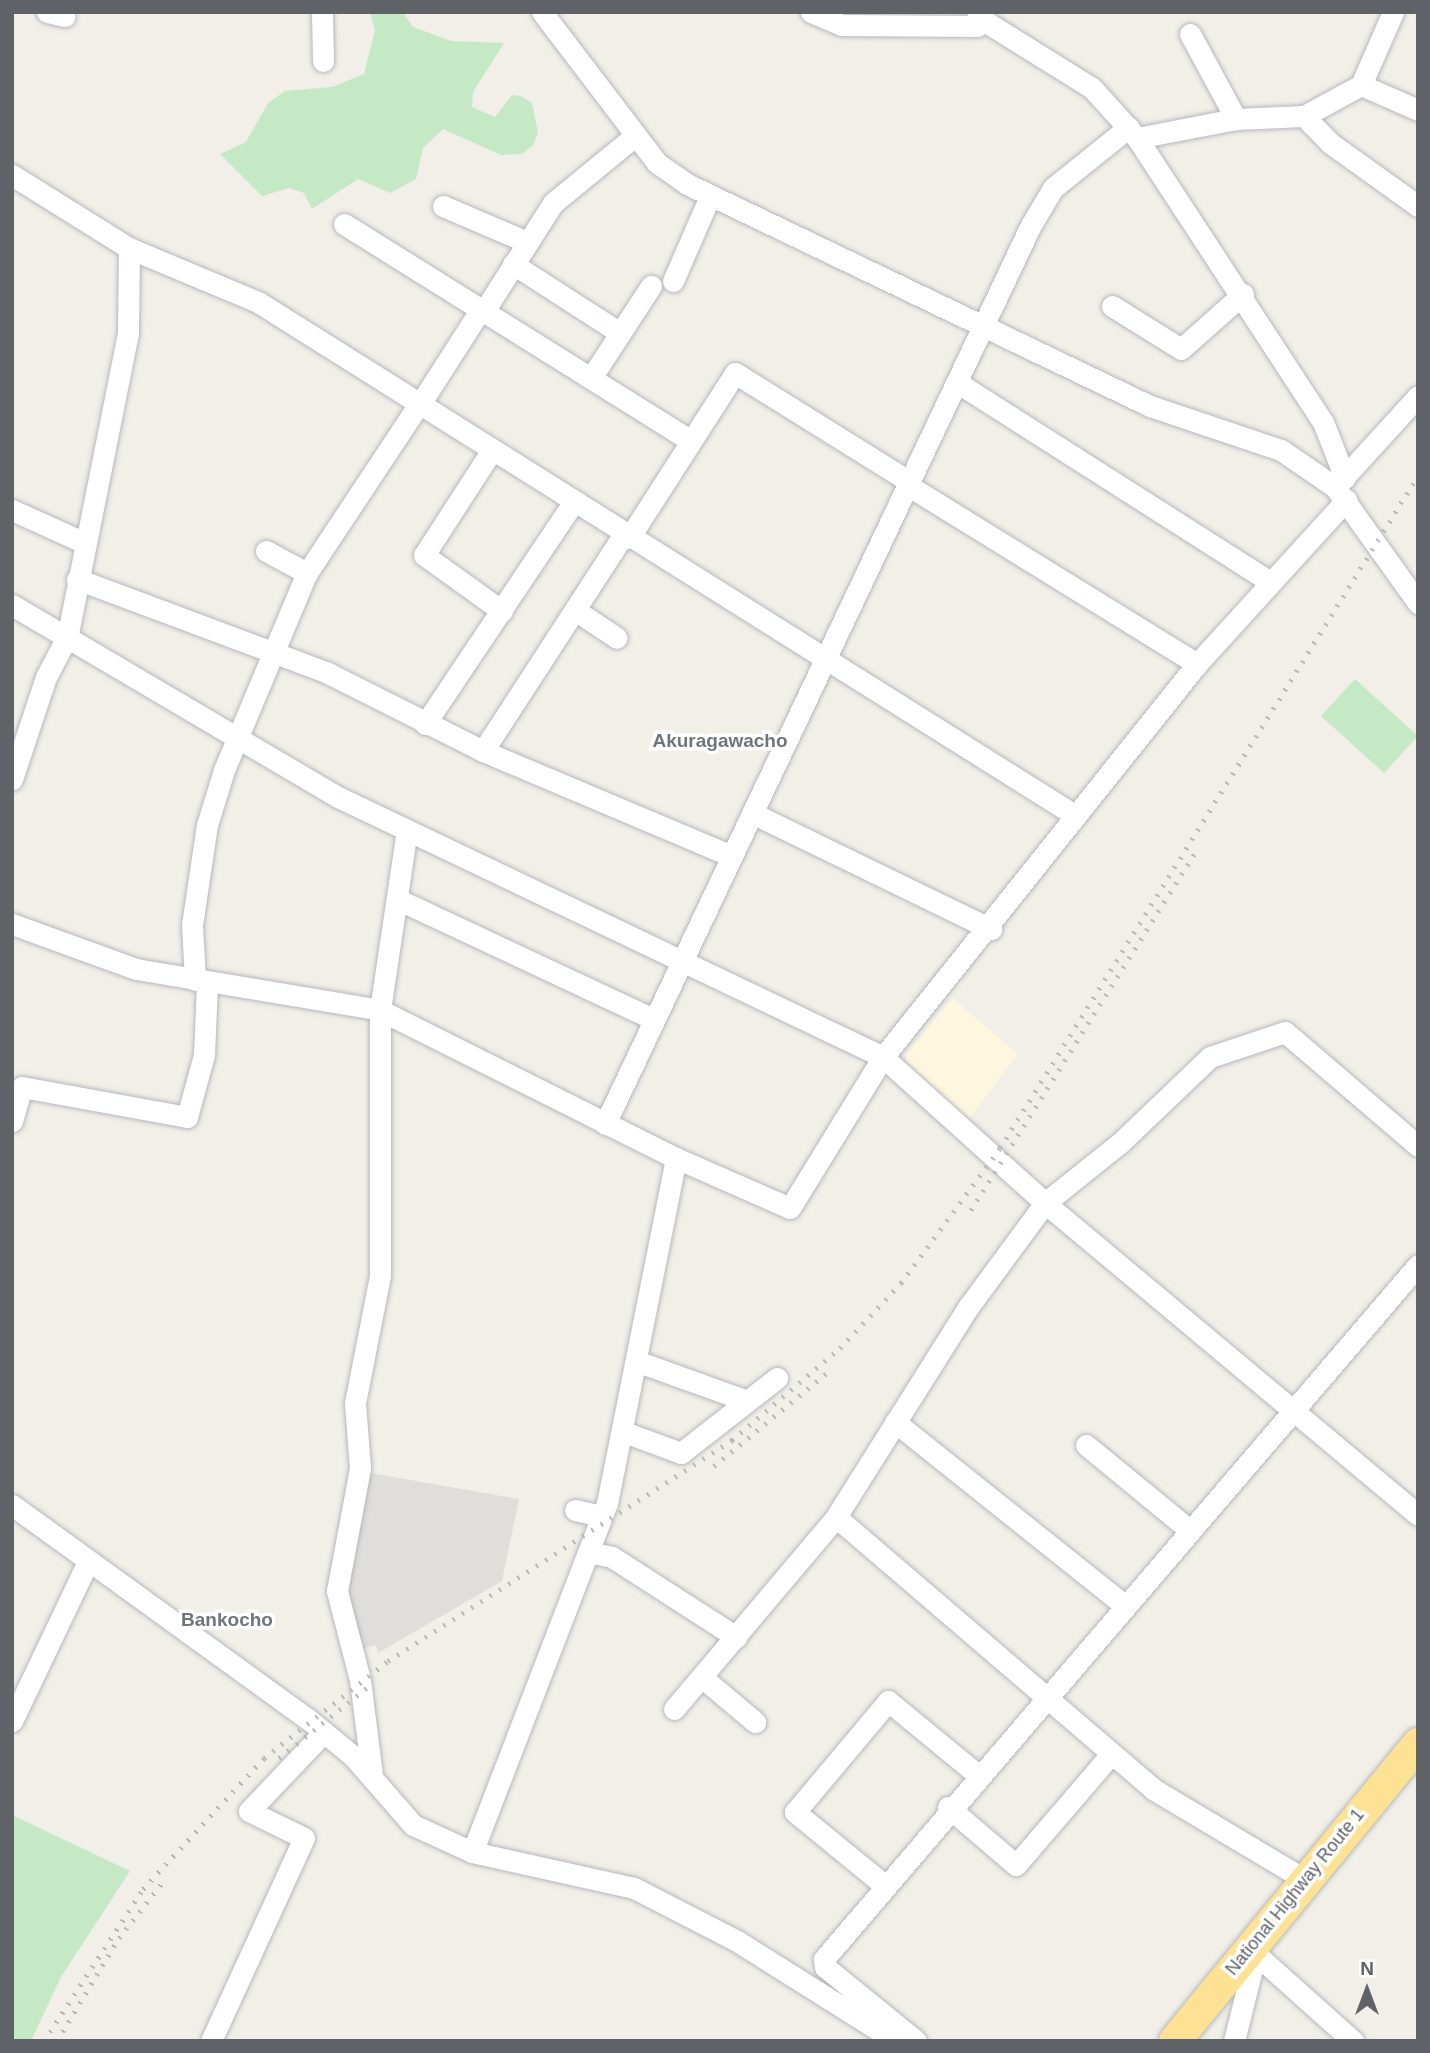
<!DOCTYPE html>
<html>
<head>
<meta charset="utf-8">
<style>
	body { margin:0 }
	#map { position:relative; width:1430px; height:2053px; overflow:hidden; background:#f1efe8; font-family:Arial,sans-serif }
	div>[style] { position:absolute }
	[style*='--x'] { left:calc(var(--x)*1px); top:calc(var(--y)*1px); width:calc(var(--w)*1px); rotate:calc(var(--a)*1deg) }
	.commercial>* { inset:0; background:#fef7e0 }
	.industrial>* { inset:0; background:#e0deda }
	.green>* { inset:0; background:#c5e8c5 }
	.roads { filter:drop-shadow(0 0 2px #b5b8bc) drop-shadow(0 0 2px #b5b8bc) }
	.minor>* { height:21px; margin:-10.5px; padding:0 10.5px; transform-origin:10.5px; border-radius:10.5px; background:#fff }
	.highway>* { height:32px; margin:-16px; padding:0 16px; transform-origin:16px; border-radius:16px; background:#fde293 }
	.rail>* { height:5px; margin-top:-2.5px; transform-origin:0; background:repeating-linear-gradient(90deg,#b6b7b8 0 2px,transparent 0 11px) }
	span { translate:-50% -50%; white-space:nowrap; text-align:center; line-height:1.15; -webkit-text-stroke:7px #fff; paint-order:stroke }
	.street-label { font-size:18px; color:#5f6368 }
	.neighbourhood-label { font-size:19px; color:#70757a; font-weight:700 }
	.frame { position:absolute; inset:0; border:14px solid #5f6368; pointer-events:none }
	.north { position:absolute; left:1332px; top:1955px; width:70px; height:70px; -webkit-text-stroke:5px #fff; paint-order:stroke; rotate:0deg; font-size:19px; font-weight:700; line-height:28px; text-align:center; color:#5f6368 }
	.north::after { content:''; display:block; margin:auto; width:24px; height:32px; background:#5f6368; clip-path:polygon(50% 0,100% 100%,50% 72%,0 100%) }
</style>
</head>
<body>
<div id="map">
	<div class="commercial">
		<i style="clip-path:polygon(952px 998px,1018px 1054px,966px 1123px,905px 1067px,907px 1054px)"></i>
	</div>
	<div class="industrial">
		<i style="clip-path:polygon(365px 1472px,519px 1499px,502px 1581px,378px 1653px,376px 1645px,359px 1649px,346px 1600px)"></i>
	</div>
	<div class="green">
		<i style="clip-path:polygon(370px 12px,403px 12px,413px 27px,451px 41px,504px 43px,473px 92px,472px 107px,495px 117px,512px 95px,521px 96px,532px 103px,538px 133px,533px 145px,522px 154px,501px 155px,443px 129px,423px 148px,416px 179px,390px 193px,358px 179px,312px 209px,304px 193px,289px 188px,262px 196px,220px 154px,246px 142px,268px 103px,285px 91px,332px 87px,364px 74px,375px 30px)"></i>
		<i style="clip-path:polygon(1355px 679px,1418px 736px,1384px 773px,1321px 716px)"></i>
		<i style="clip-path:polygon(12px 1815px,130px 1871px,61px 1977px,31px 2041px,12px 2041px)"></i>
	</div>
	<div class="roads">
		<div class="minor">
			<i style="--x:47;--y:12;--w:18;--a:13"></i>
			<i style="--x:322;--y:12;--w:49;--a:88.8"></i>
			<i style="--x:542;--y:12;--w:190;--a:52.7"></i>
			<i style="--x:657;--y:163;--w:37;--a:35"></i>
			<i style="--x:687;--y:184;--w:513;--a:25.62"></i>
			<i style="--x:1150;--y:406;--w:138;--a:18.6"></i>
			<i style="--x:1281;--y:450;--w:65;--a:34.4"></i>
			<i style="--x:1335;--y:487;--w:143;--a:54.4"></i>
			<i style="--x:811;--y:12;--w:33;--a:23"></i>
			<i style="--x:841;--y:25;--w:136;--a:0.4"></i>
			<i style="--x:977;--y:26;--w:14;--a:-86"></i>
			<i style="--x:978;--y:17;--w:134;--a:31.9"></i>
			<i style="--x:1092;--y:88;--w:67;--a:48"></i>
			<i style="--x:1137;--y:138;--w:339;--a:56.8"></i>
			<i style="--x:1323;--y:422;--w:60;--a:68.6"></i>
			<i style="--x:1190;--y:34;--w:97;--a:61.6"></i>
			<i style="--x:1361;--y:85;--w:80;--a:-66.3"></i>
			<i style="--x:1304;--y:116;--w:37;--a:46"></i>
			<i style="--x:1330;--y:143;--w:108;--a:35.6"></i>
			<i style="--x:1137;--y:138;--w:101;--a:-10.9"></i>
			<i style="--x:1236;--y:119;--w:68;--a:-2.5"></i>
			<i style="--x:1304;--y:116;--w:65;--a:-28.5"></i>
			<i style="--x:1361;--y:85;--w:62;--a:23.7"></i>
			<i style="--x:12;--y:175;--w:138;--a:32"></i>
			<i style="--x:129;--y:248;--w:85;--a:90.7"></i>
			<i style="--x:128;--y:333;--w:310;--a:101.3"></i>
			<i style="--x:67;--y:637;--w:45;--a:117.7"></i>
			<i style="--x:46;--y:677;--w:108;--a:108.4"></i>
			<i style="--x:443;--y:206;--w:91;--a:23.2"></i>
			<i style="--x:344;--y:224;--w:409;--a:32"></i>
			<i style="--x:129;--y:248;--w:140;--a:22.7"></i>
			<i style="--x:258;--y:302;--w:966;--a:32.14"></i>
			<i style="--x:513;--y:264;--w:127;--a:32.8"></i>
			<i style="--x:673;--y:281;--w:93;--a:-66.5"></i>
			<i style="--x:1112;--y:306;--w:81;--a:31.9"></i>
			<i style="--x:1181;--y:349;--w:83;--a:-41.6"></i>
			<i style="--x:484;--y:311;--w:128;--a:-57.4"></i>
			<i style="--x:553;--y:203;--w:107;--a:-39.3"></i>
			<i style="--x:591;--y:378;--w:110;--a:-56.9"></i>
			<i style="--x:958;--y:383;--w:369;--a:32.5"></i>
			<i style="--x:420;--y:404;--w:113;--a:-57.3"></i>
			<i style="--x:492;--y:450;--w:125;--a:122.9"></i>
			<i style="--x:424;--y:555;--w:96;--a:35.7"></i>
			<i style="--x:1337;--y:485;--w:120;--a:-47.7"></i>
			<i style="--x:909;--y:486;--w:339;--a:31.7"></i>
			<i style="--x:12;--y:510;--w:78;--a:24.3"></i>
			<i style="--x:629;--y:538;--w:196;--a:-57.3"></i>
			<i style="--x:735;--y:373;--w:206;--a:31.9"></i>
			<i style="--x:266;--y:551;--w:47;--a:28.2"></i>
			<i style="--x:77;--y:579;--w:268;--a:20.5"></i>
			<i style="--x:328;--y:673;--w:174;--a:26.7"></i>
			<i style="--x:483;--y:751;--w:269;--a:22.9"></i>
			<i style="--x:12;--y:605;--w:378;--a:30.5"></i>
			<i style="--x:338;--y:797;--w:604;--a:25.5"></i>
			<i style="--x:883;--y:1057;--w:218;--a:42"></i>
			<i style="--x:1045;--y:1203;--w:486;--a:39.9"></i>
			<i style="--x:575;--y:610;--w:50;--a:33.7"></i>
			<i style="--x:425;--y:724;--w:266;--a:-56.2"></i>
			<i style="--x:483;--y:751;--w:259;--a:-57"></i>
			<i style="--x:752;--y:813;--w:266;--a:25.9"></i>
			<i style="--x:397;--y:899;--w:283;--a:25.1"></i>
			<i style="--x:12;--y:924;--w:132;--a:19.9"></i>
			<i style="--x:136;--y:969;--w:247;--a:9.5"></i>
			<i style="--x:380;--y:1010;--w:331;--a:26.6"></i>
			<i style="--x:676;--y:1158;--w:352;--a:101.3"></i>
			<i style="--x:607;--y:1503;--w:374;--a:111.1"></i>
			<i style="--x:472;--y:1852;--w:166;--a:12.5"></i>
			<i style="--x:634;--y:1888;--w:116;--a:27.2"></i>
			<i style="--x:737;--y:1941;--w:188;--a:32.2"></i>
			<i style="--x:195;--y:980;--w:55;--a:-93.1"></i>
			<i style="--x:192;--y:925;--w:101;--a:-81.5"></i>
			<i style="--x:207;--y:825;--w:58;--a:-72.8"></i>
			<i style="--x:224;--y:770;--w:214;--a:-67.2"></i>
			<i style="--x:307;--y:573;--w:203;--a:-56.5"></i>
			<i style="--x:12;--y:1121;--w:35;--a:-74"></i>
			<i style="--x:22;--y:1087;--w:168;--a:10.3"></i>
			<i style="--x:187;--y:1117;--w:64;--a:-74.7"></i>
			<i style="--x:204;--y:1055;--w:73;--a:-87.6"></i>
			<i style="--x:605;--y:1124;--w:995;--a:-64.65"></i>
			<i style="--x:1031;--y:225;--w:43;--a:-59.3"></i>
			<i style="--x:1053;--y:188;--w:97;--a:-38.8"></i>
			<i style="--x:676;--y:1158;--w:124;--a:23.7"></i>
			<i style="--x:790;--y:1208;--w:177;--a:-58.4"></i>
			<i style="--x:883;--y:1057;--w:503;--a:-51.38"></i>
			<i style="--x:1197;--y:664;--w:222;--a:-47.7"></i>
			<i style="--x:636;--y:1361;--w:118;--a:19.8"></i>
			<i style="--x:895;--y:1422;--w:292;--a:38.6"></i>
			<i style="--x:624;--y:1432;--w:61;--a:20.2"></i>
			<i style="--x:681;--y:1453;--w:122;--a:-38"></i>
			<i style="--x:1086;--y:1445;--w:131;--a:39.4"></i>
			<i style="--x:12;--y:1505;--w:365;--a:35.9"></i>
			<i style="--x:308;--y:1719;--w:58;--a:39.4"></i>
			<i style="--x:353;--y:1756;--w:91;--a:49"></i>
			<i style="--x:413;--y:1825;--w:65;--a:24.6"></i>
			<i style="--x:575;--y:1510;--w:27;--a:13"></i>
			<i style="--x:836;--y:1517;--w:418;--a:40.6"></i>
			<i style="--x:1153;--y:1789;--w:176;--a:30.8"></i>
			<i style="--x:592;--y:1553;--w:20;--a:11"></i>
			<i style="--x:612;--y:1557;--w:148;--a:32.8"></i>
			<i style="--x:704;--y:1679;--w:67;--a:40.1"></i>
			<i style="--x:674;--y:1709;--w:251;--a:-49.8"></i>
			<i style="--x:836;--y:1517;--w:249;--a:-57.8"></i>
			<i style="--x:969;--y:1306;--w:128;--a:-53.6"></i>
			<i style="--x:1045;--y:1203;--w:96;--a:-38.7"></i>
			<i style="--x:1120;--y:1143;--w:124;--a:-43.7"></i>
			<i style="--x:1210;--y:1057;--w:79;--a:-18.4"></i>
			<i style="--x:1285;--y:1032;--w:175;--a:40.6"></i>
			<i style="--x:12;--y:1721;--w:176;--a:-64.5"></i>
			<i style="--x:372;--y:1775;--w:96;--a:-97.2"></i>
			<i style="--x:360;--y:1680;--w:92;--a:-104.5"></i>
			<i style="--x:337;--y:1591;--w:125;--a:-79.4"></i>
			<i style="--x:360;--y:1468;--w:65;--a:-94.4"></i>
			<i style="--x:355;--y:1403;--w:130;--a:-78.9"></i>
			<i style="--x:380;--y:1275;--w:265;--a:-90"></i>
			<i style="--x:380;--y:1010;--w:182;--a:-81.5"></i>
			<i style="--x:948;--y:1807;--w:89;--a:40.5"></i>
			<i style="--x:1016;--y:1865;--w:146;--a:-49.4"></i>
			<i style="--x:883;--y:1884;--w:114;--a:-140.7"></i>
			<i style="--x:795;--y:1812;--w:145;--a:-50"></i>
			<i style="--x:888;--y:1701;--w:115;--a:39.4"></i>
			<i style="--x:1249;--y:1948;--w:140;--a:41.8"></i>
			<i style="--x:211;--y:2041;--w:223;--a:-65.4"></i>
			<i style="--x:304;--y:1838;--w:61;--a:-153.9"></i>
			<i style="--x:249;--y:1811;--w:109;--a:-46.5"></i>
			<i style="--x:916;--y:2041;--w:117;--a:-140.9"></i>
			<i style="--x:825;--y:1967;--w:8;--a:-97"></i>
			<i style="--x:824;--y:1959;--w:913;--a:-49.44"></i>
			<i style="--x:1234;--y:2041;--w:91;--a:-76"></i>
		</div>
		<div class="highway">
			<i style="--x:1175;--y:2041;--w:384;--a:-50.7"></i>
		</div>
	</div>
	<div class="rail">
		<i style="--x:971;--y:1210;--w:423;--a:-57.9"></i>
		<i style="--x:714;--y:1466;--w:154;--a:-39.5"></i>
		<i style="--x:279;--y:1758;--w:115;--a:-38.7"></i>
		<i style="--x:44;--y:2041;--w:181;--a:-56.9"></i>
		<i style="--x:143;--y:1889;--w:178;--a:-47.3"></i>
		<i style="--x:264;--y:1758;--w:157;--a:-38"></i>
		<i style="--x:388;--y:1661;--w:409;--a:-32.7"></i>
		<i style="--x:732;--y:1440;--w:142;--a:-40.4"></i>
		<i style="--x:840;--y:1348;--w:89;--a:-46.8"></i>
		<i style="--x:901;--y:1283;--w:167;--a:-53.7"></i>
		<i style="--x:1000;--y:1148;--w:791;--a:-58.12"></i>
		<i style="--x:57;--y:2041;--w:120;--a:-59"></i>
		<i style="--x:119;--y:1938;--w:76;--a:-51.9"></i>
	</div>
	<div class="street-label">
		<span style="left:1295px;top:1892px;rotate:-51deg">National Highway Route 1</span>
	</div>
	<div class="neighbourhood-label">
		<span style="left:720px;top:741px">Akuragawacho</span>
		<span style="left:227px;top:1620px">Bankocho</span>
	</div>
	<div class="frame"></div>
	<div class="north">N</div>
</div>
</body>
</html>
